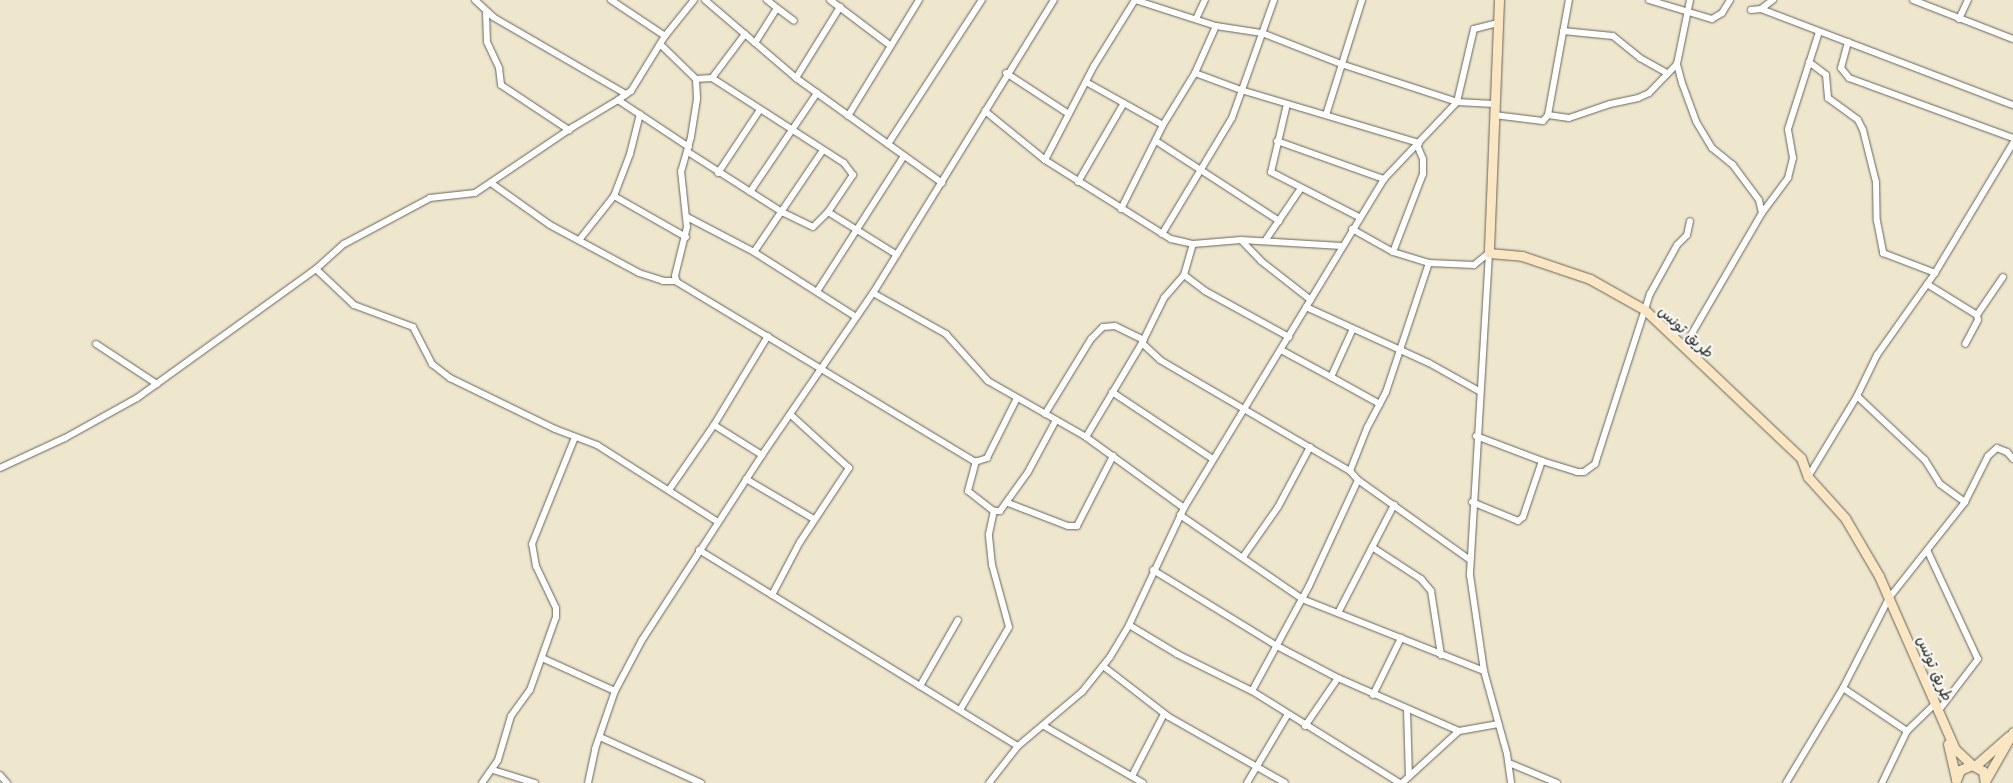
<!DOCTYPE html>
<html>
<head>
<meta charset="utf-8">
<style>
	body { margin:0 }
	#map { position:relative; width:2013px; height:783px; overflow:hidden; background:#eee6cd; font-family:"Playpen Sans","Playpen Sans Arabic",sans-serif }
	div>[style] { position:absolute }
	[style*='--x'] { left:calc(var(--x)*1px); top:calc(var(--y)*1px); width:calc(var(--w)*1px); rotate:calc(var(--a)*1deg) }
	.roads { filter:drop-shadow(0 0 1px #66635a) drop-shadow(0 0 1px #66635a) }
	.minor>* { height:6px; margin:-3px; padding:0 3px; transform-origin:3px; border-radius:3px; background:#fff }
	.secondary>* { height:9px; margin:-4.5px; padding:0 4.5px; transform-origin:4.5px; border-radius:4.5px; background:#fbe6c3 }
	span { translate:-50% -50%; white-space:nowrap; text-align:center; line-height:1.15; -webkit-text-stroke:5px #f6f6f2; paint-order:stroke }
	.street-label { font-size:15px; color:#1c1c1c }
</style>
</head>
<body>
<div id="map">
	<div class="roads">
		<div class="minor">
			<i style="--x:475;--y:0;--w:25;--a:43"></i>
			<i style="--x:493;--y:17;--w:154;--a:30.1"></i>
			<i style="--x:611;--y:0;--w:65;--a:33.7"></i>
			<i style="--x:705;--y:0;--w:120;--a:40.6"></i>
			<i style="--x:796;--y:78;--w:180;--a:35.7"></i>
			<i style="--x:830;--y:0;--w:76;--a:37"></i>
			<i style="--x:1135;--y:0;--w:85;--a:17.8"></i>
			<i style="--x:1216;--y:26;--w:47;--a:8.7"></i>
			<i style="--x:1262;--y:33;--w:85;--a:21.4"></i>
			<i style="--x:1341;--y:64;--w:122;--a:18.1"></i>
			<i style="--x:1457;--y:102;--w:75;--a:-76.9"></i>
			<i style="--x:1474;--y:29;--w:25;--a:-14"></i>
			<i style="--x:1649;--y:0;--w:66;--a:16.8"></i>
			<i style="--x:1712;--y:19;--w:12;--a:-31"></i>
			<i style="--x:1722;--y:13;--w:15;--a:-58"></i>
			<i style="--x:1913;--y:0;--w:107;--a:21.3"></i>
			<i style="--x:777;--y:8;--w:21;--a:37"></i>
			<i style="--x:1761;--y:9;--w:270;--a:20.9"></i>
			<i style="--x:1751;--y:10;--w:10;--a:-6"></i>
			<i style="--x:1761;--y:9;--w:15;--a:-37"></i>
			<i style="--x:486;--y:13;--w:29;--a:88"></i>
			<i style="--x:487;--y:42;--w:29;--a:65"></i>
			<i style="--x:499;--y:68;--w:17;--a:83"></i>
			<i style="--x:501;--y:85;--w:82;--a:33.5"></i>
			<i style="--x:1196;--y:19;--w:21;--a:-65"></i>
			<i style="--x:1959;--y:19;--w:21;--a:-65"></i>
			<i style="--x:1216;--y:26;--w:51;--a:114.1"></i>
			<i style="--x:1195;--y:73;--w:49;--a:20.3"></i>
			<i style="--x:1241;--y:90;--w:186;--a:16.6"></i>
			<i style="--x:1563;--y:31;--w:50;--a:5.7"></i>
			<i style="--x:1613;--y:36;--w:35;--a:39"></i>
			<i style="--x:1640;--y:58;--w:31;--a:29"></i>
			<i style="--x:1848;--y:42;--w:27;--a:105"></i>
			<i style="--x:1841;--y:68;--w:13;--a:51"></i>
			<i style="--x:1849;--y:78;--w:175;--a:20.1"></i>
			<i style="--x:755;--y:43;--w:41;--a:-57.8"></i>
			<i style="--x:777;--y:8;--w:13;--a:-141"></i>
			<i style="--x:660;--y:44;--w:50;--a:44.2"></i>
			<i style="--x:696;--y:79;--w:20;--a:87"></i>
			<i style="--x:697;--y:99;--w:38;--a:99"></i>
			<i style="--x:691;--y:137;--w:35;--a:106"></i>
			<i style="--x:681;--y:171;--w:56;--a:83.9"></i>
			<i style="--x:687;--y:227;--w:50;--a:103.8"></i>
			<i style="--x:675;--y:276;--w:6;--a:72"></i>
			<i style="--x:677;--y:282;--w:348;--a:31.1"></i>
			<i style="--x:975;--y:462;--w:13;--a:-18"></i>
			<i style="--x:987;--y:458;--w:67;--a:-63.4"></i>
			<i style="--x:1809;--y:62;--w:21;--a:37"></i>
			<i style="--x:1826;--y:75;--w:23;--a:85"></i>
			<i style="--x:1828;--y:98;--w:37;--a:36"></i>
			<i style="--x:1858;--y:120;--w:11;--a:63"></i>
			<i style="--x:1863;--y:130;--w:54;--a:76"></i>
			<i style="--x:1876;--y:182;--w:39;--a:89"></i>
			<i style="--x:1877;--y:221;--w:33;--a:79"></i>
			<i style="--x:1883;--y:253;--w:56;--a:21"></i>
			<i style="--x:1006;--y:73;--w:75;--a:33.1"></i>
			<i style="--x:796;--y:78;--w:84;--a:-58.2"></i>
			<i style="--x:696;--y:79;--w:16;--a:-4"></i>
			<i style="--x:712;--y:78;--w:55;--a:-53.1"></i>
			<i style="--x:1086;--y:82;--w:88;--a:29.2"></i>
			<i style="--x:618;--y:100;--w:85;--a:33.5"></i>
			<i style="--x:1287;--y:104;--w:70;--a:103.2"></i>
			<i style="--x:1271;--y:172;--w:99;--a:27.1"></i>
			<i style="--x:985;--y:111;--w:77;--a:39.2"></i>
			<i style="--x:1045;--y:160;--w:149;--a:32.1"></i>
			<i style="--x:1171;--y:239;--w:23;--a:13"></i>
			<i style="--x:1193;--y:244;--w:48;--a:-4.8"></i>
			<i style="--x:1241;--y:240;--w:101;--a:3.4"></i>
			<i style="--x:1326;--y:115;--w:121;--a:-72.6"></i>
			<i style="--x:1494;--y:115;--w:49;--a:7"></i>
			<i style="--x:1543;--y:121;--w:8;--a:-50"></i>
			<i style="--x:1548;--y:115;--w:117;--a:-79.7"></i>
			<i style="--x:1548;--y:115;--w:21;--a:8"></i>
			<i style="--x:1569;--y:118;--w:43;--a:-18.9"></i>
			<i style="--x:1610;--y:104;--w:29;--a:-12"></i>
			<i style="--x:1638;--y:98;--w:12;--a:-24"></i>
			<i style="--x:1649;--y:93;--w:40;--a:-46"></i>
			<i style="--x:848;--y:116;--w:136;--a:-58.5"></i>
			<i style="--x:1156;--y:141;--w:147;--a:33"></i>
			<i style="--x:1277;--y:141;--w:114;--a:19.6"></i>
			<i style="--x:888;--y:144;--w:172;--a:-56.9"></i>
			<i style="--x:688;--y:152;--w:112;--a:32.6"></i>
			<i style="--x:782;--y:212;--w:34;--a:26"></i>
			<i style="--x:813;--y:227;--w:21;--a:-45"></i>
			<i style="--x:828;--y:212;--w:45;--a:-56"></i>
			<i style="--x:853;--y:175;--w:15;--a:-127"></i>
			<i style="--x:844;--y:163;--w:157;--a:-147.2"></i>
			<i style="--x:1045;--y:160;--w:106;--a:-62.5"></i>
			<i style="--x:1094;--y:66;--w:78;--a:-58.2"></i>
			<i style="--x:718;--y:173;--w:74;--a:-56.5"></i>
			<i style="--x:1078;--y:182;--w:91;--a:-59.8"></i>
			<i style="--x:491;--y:183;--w:72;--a:35.4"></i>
			<i style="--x:550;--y:225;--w:101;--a:28.3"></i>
			<i style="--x:639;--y:273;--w:25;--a:18"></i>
			<i style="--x:663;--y:281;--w:13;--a:0"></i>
			<i style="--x:750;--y:192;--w:120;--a:-55.9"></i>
			<i style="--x:614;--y:196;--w:83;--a:29.7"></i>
			<i style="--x:1121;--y:209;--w:94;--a:-63.4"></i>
			<i style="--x:1163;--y:125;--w:61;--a:-58.4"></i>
			<i style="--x:828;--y:212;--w:81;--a:31.9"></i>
			<i style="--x:1762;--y:213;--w:44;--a:-53.4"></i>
			<i style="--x:1788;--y:178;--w:21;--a:-76"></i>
			<i style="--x:1793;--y:158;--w:29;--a:-100"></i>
			<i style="--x:1788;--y:129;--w:102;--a:-72.3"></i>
			<i style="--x:687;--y:217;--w:76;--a:27.6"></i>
			<i style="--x:754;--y:252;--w:121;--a:32.5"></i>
			<i style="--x:1352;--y:229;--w:47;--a:29.3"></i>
			<i style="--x:1393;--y:252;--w:38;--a:17"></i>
			<i style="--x:1429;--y:263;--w:45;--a:2.5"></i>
			<i style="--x:1474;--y:265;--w:19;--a:-39"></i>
			<i style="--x:1162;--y:234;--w:135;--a:-58.9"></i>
			<i style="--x:1232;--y:118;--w:125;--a:-70.4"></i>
			<i style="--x:580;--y:239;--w:55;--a:-51.7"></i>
			<i style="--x:614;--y:196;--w:45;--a:-69.1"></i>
			<i style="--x:630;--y:154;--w:41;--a:-76"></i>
			<i style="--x:1241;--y:240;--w:29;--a:46"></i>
			<i style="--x:1261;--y:261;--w:63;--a:38"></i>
			<i style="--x:1265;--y:241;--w:64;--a:-55.8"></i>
			<i style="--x:754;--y:252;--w:123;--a:-55.9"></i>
			<i style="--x:1393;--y:252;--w:84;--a:-69"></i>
			<i style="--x:1423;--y:174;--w:15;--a:-90"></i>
			<i style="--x:1423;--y:159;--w:15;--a:-113"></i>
			<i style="--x:1489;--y:253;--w:323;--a:93.4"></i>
			<i style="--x:1470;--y:575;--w:97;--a:81.7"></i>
			<i style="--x:1484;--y:671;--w:86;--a:74.5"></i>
			<i style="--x:1507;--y:754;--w:29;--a:82"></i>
			<i style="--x:316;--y:269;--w:52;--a:43.5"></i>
			<i style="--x:354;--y:305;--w:63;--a:20.4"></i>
			<i style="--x:413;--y:327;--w:42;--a:62.8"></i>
			<i style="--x:432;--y:364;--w:23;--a:38"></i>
			<i style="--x:450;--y:378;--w:117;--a:25.9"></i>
			<i style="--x:555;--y:429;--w:45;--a:20.9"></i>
			<i style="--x:597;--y:445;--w:143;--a:32.5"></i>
			<i style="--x:1184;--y:275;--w:26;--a:37"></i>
			<i style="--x:1205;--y:291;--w:96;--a:28.7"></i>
			<i style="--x:1927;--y:284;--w:59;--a:31.8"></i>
			<i style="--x:1977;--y:315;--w:5;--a:79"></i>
			<i style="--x:1978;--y:320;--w:27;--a:118"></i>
			<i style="--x:818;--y:290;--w:159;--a:-57.3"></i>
			<i style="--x:873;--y:293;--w:84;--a:29.3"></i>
			<i style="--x:946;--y:334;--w:63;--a:48.2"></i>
			<i style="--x:988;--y:381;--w:113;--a:29.7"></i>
			<i style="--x:1086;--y:437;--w:121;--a:35.9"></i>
			<i style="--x:1306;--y:307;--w:135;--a:24.5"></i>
			<i style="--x:1429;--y:363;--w:57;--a:29.2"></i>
			<i style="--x:1977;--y:315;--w:46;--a:-55.6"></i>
			<i style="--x:1142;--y:343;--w:25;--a:43"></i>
			<i style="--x:1160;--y:360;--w:220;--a:30.3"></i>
			<i style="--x:1350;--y:471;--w:12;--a:48"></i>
			<i style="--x:1358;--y:480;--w:117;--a:114.8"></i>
			<i style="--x:1309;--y:586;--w:119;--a:118.5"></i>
			<i style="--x:96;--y:344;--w:73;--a:33.3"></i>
			<i style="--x:1684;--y:347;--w:155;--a:-59.8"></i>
			<i style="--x:1762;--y:213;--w:13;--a:-103"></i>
			<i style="--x:1759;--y:200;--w:44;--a:-126.6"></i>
			<i style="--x:1733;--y:165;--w:27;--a:-141"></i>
			<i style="--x:1712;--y:148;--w:31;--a:-121"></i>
			<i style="--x:1696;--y:121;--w:40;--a:-110.2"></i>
			<i style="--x:1682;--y:83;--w:20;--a:-105"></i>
			<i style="--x:1677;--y:64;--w:65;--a:-78.5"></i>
			<i style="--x:1281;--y:350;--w:57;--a:28.4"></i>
			<i style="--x:1331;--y:377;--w:51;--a:-65.5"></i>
			<i style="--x:1331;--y:377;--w:56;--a:28.9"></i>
			<i style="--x:1112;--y:392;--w:121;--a:33.6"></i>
			<i style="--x:1857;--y:396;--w:93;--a:43.3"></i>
			<i style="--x:1925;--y:460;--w:28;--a:58"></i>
			<i style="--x:1940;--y:484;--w:31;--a:36"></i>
			<i style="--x:1045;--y:414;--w:88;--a:-58.5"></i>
			<i style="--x:1091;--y:339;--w:17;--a:-45"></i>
			<i style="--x:1103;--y:327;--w:12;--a:-5"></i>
			<i style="--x:1115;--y:326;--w:32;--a:26"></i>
			<i style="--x:714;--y:425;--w:57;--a:32"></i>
			<i style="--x:1476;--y:436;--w:71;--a:20.7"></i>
			<i style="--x:1086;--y:437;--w:109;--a:-59.2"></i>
			<i style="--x:1142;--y:343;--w:50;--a:-63.9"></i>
			<i style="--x:1164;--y:298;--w:30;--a:-49"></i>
			<i style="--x:1184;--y:275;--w:32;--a:-74"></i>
			<i style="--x:976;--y:461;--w:31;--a:105"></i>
			<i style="--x:968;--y:491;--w:33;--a:38"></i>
			<i style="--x:994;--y:511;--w:6;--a:0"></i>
			<i style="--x:1000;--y:511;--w:48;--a:-54.3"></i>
			<i style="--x:1028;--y:472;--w:59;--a:-61.7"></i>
			<i style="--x:0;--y:468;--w:72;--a:-24.8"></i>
			<i style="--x:65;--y:438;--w:82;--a:-29.1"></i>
			<i style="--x:137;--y:398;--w:221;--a:-35.8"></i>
			<i style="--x:316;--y:269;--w:38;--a:-42"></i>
			<i style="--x:344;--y:244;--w:98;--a:-28.1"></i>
			<i style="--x:430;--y:198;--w:45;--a:-6.3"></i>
			<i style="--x:475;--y:193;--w:118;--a:-34"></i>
			<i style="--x:573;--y:127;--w:52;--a:-31"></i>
			<i style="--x:618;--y:100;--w:16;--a:-35"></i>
			<i style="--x:631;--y:91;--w:65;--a:-58.3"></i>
			<i style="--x:665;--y:36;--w:46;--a:-51.1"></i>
			<i style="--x:1350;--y:471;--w:46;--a:-68.4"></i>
			<i style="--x:1367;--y:428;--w:41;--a:-62.2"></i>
			<i style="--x:1386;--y:392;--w:136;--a:-71.6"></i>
			<i style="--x:1808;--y:477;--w:95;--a:-58.8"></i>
			<i style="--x:1857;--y:396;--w:46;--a:-64"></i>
			<i style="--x:1877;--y:355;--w:100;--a:-54.7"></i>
			<i style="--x:1935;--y:273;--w:152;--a:-59"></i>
			<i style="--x:746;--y:479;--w:79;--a:30.5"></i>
			<i style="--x:1358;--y:480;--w:138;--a:35.5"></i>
			<i style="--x:669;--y:490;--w:79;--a:-55.3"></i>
			<i style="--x:714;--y:425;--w:104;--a:-58.8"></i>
			<i style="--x:1472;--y:502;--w:50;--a:22.4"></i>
			<i style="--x:1518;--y:521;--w:6;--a:-39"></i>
			<i style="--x:1523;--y:517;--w:59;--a:-71.3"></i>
			<i style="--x:1542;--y:461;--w:37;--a:17"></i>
			<i style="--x:1577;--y:472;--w:7;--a:0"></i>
			<i style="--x:1584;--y:472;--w:14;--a:-36"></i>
			<i style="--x:1595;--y:464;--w:179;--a:-72.1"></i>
			<i style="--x:1650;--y:294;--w:56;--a:-61.1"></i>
			<i style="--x:1677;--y:245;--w:14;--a:-45"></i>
			<i style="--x:1687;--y:235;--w:14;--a:-78"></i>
			<i style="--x:1008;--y:503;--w:64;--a:21"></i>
			<i style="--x:1068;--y:526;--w:9;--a:0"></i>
			<i style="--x:1077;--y:526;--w:79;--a:-62.8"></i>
			<i style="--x:1180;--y:515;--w:148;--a:34.5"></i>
			<i style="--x:1302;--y:599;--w:196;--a:21.6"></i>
			<i style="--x:1372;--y:547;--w:59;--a:33.1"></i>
			<i style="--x:1421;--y:579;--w:16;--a:50"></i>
			<i style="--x:1431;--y:591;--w:65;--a:81.1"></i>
			<i style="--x:699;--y:550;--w:374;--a:31.6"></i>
			<i style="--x:1928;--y:552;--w:118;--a:65"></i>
			<i style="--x:1978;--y:659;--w:64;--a:127.4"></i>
			<i style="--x:1243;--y:557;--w:61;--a:-55"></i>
			<i style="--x:1278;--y:507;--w:68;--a:-61.9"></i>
			<i style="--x:1153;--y:570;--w:145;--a:31.5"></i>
			<i style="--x:1277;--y:646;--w:69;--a:27.7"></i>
			<i style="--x:1338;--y:678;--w:132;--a:23.7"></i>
			<i style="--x:772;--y:595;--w:60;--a:-62.2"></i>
			<i style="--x:800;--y:542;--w:89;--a:-56.5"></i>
			<i style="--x:849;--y:468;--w:79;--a:-137.6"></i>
			<i style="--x:1338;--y:613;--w:122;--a:-62.6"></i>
			<i style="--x:1129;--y:625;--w:56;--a:31.1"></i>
			<i style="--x:1177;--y:654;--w:84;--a:26.3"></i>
			<i style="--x:1252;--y:691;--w:174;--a:31.9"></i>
			<i style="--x:542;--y:658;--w:80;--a:24.3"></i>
			<i style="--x:1103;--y:666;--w:83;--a:37.7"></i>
			<i style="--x:1169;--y:717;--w:133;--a:29.6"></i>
			<i style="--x:920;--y:686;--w:76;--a:-60.1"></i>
			<i style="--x:1843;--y:688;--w:77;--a:33.9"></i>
			<i style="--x:1373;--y:695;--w:64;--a:-63.8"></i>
			<i style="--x:960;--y:710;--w:96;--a:-59.4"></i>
			<i style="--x:1009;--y:627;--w:64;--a:-105.3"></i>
			<i style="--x:992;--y:565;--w:31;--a:-96"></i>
			<i style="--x:989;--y:534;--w:24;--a:-78"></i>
			<i style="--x:1407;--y:710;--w:66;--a:88.3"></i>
			<i style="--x:1044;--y:726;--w:114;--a:29.9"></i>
			<i style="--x:1305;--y:726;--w:58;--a:-55.5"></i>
			<i style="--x:600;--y:737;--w:111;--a:24.5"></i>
			<i style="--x:1509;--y:763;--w:52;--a:22.6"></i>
			<i style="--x:493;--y:770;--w:44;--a:17.2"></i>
			<i style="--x:0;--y:775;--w:11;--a:49"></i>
			<i style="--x:1132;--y:776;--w:70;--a:-62.7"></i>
			<i style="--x:482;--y:783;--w:28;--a:-55"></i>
			<i style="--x:498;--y:760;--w:46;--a:-73.5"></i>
			<i style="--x:511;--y:716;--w:32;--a:-54"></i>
			<i style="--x:530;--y:690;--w:77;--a:-70.4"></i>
			<i style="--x:556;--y:617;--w:9;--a:-90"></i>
			<i style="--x:556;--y:608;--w:47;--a:-115.5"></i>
			<i style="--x:536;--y:566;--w:22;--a:-100"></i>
			<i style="--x:532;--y:544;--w:115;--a:-68.1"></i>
			<i style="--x:588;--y:783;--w:35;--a:-78"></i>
			<i style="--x:595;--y:749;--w:61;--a:-71"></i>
			<i style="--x:615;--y:691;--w:58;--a:-62.1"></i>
			<i style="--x:642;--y:640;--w:221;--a:-57"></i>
			<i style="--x:762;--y:455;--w:196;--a:-55.6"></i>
			<i style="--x:873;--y:293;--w:344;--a:-58.3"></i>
			<i style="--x:989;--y:783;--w:47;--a:-51.9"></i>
			<i style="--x:1018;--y:746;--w:84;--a:-40.2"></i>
			<i style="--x:1082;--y:692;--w:45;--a:-51.3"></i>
			<i style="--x:1110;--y:657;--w:37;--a:-59"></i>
			<i style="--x:1129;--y:625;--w:129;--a:-64.8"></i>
			<i style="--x:1184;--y:508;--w:385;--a:-58.7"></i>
			<i style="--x:1384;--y:179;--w:106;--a:-46.5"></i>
			<i style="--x:1457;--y:102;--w:37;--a:3"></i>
			<i style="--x:1247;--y:783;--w:80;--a:-59.3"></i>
			<i style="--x:1402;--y:783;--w:77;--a:-42.4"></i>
			<i style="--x:1459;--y:731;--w:40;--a:-10"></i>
			<i style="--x:1786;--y:783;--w:111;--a:-59"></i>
			<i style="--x:1843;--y:688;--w:101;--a:-62.9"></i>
			<i style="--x:1889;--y:598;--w:122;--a:-51.6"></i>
			<i style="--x:1965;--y:502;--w:51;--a:-63.4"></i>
			<i style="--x:1988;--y:456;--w:12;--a:-42"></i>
			<i style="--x:1997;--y:448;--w:11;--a:22"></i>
			<i style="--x:2007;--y:452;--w:9;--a:49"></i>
			<i style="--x:1882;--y:783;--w:58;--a:-64.3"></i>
			<i style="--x:1907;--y:731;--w:40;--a:-44"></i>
		</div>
		<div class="secondary">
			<i style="--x:1499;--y:0;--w:253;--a:92.3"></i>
			<i style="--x:1489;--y:253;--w:33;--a:5"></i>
			<i style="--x:1522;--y:256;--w:72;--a:18.7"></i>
			<i style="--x:1590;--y:279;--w:63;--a:29.4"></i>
			<i style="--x:1645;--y:310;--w:215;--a:43.5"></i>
			<i style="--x:1801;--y:458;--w:20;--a:70"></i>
			<i style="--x:1808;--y:477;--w:55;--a:47.9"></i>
			<i style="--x:1845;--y:518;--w:67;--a:59.6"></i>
			<i style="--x:1879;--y:576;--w:189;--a:66.3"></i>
			<i style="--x:1955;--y:749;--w:23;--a:43"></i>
			<i style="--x:1948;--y:744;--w:36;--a:77"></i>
			<i style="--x:1975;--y:766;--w:45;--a:-41.4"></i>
			<i style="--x:1956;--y:780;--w:11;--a:-68"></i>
			<i style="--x:1960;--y:770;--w:13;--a:-23"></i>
			<i style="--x:1972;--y:765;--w:13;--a:29"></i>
			<i style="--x:1983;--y:771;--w:12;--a:81"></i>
			<i style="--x:1985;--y:781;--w:56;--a:-60.3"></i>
		</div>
	</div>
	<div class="street-label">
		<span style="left:1687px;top:331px;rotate:43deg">طريق تونس</span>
		<span style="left:1936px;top:668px;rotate:67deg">طريق تونس</span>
	</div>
</div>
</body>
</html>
